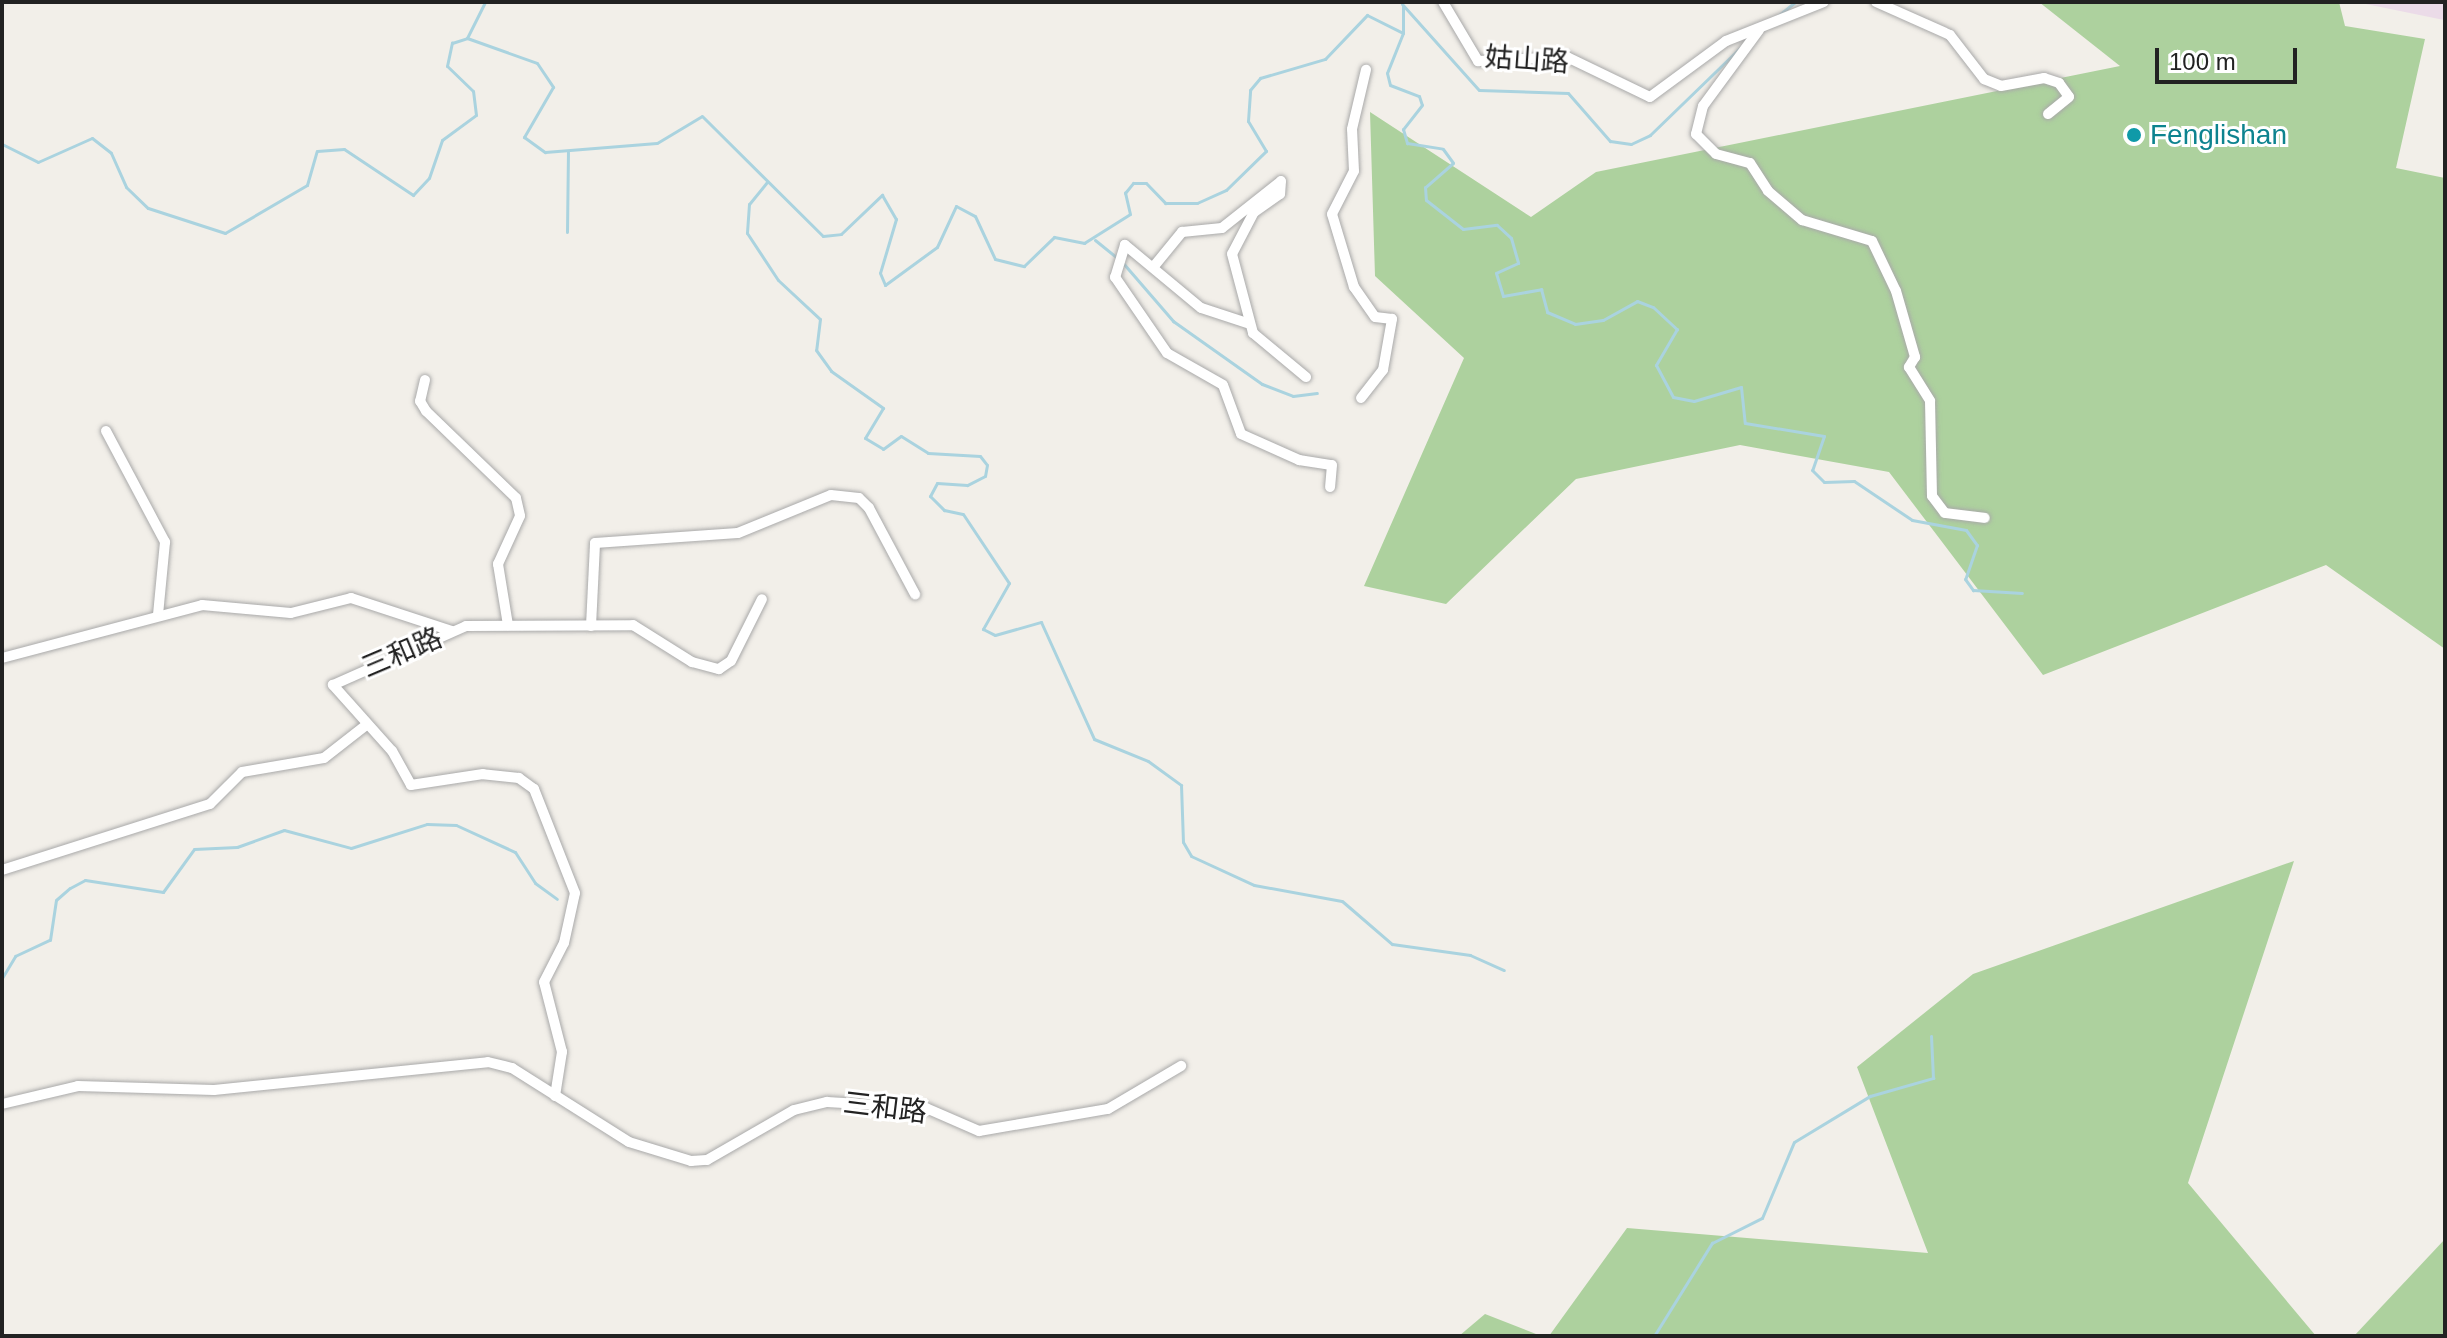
<!DOCTYPE html>
<html>
<head>
<meta charset="utf-8">
<style>
	body { margin:0 }
	#map { position:relative; width:2447px; height:1338px; overflow:hidden; background:#f2efe9; font-family:Helvetica,"Noto Sans TC",sans-serif }
	div>[style] { position:absolute }
	[style*='--x'] { left:calc(var(--x)*1px); top:calc(var(--y)*1px); width:calc(var(--w)*1px); rotate:calc(var(--a)*1deg) }
	.industrial>* { inset:0; background:#ebdbe8 }
	.forest>* { inset:0; background:#add19e }
	.stream>* { height:3px; margin:-1.5px; padding:0 1.5px; transform-origin:1.5px; border-radius:1.5px; background:#aad3df }
	.roads { filter:drop-shadow(0 0 2px #a9a9a9) drop-shadow(0 0 2px #a9a9a9) }
	.minor>* { height:10px; margin:-5px; padding:0 5px; transform-origin:5px; border-radius:5px; background:#fff }
	.dots>* { width:22px; height:22px; translate:-50% -50%; box-sizing:border-box; border:4px solid #fff; border-radius:50% }
	span { translate:-50% -50%; white-space:nowrap; text-align:center; line-height:1.15; -webkit-text-stroke:6px #fff; paint-order:stroke }
	.street-label { font-size:28px; color:#222 }
	.culture-label { font-size:28px; color:#0d838f }
	.left { translate:0 -50%; text-align:left }
	.frame { position:absolute; inset:0; border:4px solid #222; pointer-events:none }
	.scale { position:absolute; left:2155px; top:48px; width:142px; height:36px; box-sizing:border-box; border:4px solid #222; border-top:0; padding-left:10px; font-size:24px; line-height:28px; white-space:nowrap; color:#222; -webkit-text-stroke:6px #fff; paint-order:stroke }
</style>
</head>
<body>
<div id="map">
	<div class="industrial">
		<i style="clip-path:polygon(2356px 2px,2445px 2px,2445px 16px,2444px 20px)"></i>
	</div>
	<div class="forest">
		<i style="clip-path:polygon(2039px 2px,2339px 2px,2345px 26px,2425px 39px,2396px 168px,2445px 178px,2445px 649px,2326px 565px,2043px 675px,1889px 472px,1740px 445px,1576px 479px,1446px 604px,1364px 586px,1464px 358px,1375px 276px,1370px 112px,1531px 217px,1596px 172px,2120px 66px)"></i>
		<i style="clip-path:polygon(2294px 861px,2188px 1183px,2316px 1336px,1549px 1336px,1627px 1228px,1928px 1253px,1857px 1067px,1973px 974px)"></i>
		<i style="clip-path:polygon(2445px 1239px,2445px 1336px,2354px 1336px)"></i>
		<i style="clip-path:polygon(1485px 1314px,1541px 1336px,1459px 1336px)"></i>
	</div>
	<div class="stream">
		<i style="--x:1402;--y:4;--w:115;--a:48.2"></i>
		<i style="--x:1479;--y:90;--w:89;--a:1.9"></i>
		<i style="--x:1568;--y:93;--w:64;--a:48.8"></i>
		<i style="--x:1610;--y:141;--w:21;--a:8"></i>
		<i style="--x:1631;--y:144;--w:21;--a:-25"></i>
		<i style="--x:1650;--y:135;--w:129;--a:-44.1"></i>
		<i style="--x:1403;--y:6;--w:27;--a:90"></i>
		<i style="--x:1779;--y:15;--w:21;--a:-39"></i>
		<i style="--x:467;--y:38;--w:40;--a:-63.4"></i>
		<i style="--x:2;--y:144;--w:40;--a:26.6"></i>
		<i style="--x:38;--y:162;--w:59;--a:-24"></i>
		<i style="--x:92;--y:138;--w:24;--a:38"></i>
		<i style="--x:111;--y:153;--w:37;--a:66"></i>
		<i style="--x:126;--y:187;--w:30;--a:44"></i>
		<i style="--x:148;--y:208;--w:81;--a:18"></i>
		<i style="--x:225;--y:233;--w:95;--a:-30.3"></i>
		<i style="--x:307;--y:185;--w:35;--a:-74"></i>
		<i style="--x:317;--y:151;--w:27;--a:-4"></i>
		<i style="--x:344;--y:149;--w:83;--a:33.7"></i>
		<i style="--x:413;--y:195;--w:23;--a:-47"></i>
		<i style="--x:429;--y:178;--w:40;--a:-71.1"></i>
		<i style="--x:442;--y:140;--w:42;--a:-36.3"></i>
		<i style="--x:476;--y:115;--w:24;--a:-97"></i>
		<i style="--x:473;--y:91;--w:36;--a:-136"></i>
		<i style="--x:447;--y:66;--w:24;--a:-78"></i>
		<i style="--x:452;--y:43;--w:16;--a:-18"></i>
		<i style="--x:467;--y:38;--w:74;--a:19.7"></i>
		<i style="--x:537;--y:63;--w:29;--a:56"></i>
		<i style="--x:553;--y:87;--w:58;--a:120.1"></i>
		<i style="--x:524;--y:137;--w:26;--a:36"></i>
		<i style="--x:545;--y:152;--w:112;--a:-4.6"></i>
		<i style="--x:657;--y:143;--w:52;--a:-31"></i>
		<i style="--x:702;--y:116;--w:170;--a:44.8"></i>
		<i style="--x:823;--y:236;--w:18;--a:-6"></i>
		<i style="--x:841;--y:234;--w:57;--a:-43.6"></i>
		<i style="--x:882;--y:195;--w:28;--a:60"></i>
		<i style="--x:896;--y:219;--w:56;--a:106.5"></i>
		<i style="--x:880;--y:273;--w:13;--a:67"></i>
		<i style="--x:885;--y:285;--w:64;--a:-36.2"></i>
		<i style="--x:937;--y:247;--w:45;--a:-65.1"></i>
		<i style="--x:956;--y:206;--w:21;--a:28"></i>
		<i style="--x:975;--y:216;--w:47;--a:65.1"></i>
		<i style="--x:995;--y:259;--w:30;--a:14"></i>
		<i style="--x:1024;--y:266;--w:42;--a:-44"></i>
		<i style="--x:1054;--y:237;--w:31;--a:11"></i>
		<i style="--x:1084;--y:243;--w:54;--a:-32.2"></i>
		<i style="--x:1130;--y:214;--w:22;--a:-103"></i>
		<i style="--x:1125;--y:193;--w:13;--a:-51"></i>
		<i style="--x:1133;--y:183;--w:13;--a:0"></i>
		<i style="--x:1146;--y:183;--w:28;--a:46"></i>
		<i style="--x:1165;--y:203;--w:32;--a:0"></i>
		<i style="--x:1197;--y:203;--w:32;--a:-24"></i>
		<i style="--x:1226;--y:190;--w:56;--a:-44.3"></i>
		<i style="--x:1266;--y:151;--w:35;--a:-121"></i>
		<i style="--x:1248;--y:121;--w:31;--a:-86"></i>
		<i style="--x:1250;--y:90;--w:16;--a:-50"></i>
		<i style="--x:1260;--y:78;--w:68;--a:-16.3"></i>
		<i style="--x:1325;--y:59;--w:61;--a:-46.3"></i>
		<i style="--x:1367;--y:15;--w:40;--a:26.6"></i>
		<i style="--x:1403;--y:33;--w:43;--a:111.8"></i>
		<i style="--x:1387;--y:73;--w:12;--a:76"></i>
		<i style="--x:1390;--y:85;--w:31;--a:21"></i>
		<i style="--x:1419;--y:96;--w:9;--a:72"></i>
		<i style="--x:1422;--y:105;--w:31;--a:128"></i>
		<i style="--x:1403;--y:129;--w:15;--a:74"></i>
		<i style="--x:1407;--y:143;--w:36;--a:9"></i>
		<i style="--x:1443;--y:149;--w:17;--a:54"></i>
		<i style="--x:1453;--y:163;--w:37;--a:139"></i>
		<i style="--x:1425;--y:187;--w:13;--a:86"></i>
		<i style="--x:1426;--y:200;--w:47;--a:38.1"></i>
		<i style="--x:1463;--y:229;--w:34;--a:-7"></i>
		<i style="--x:1497;--y:225;--w:19;--a:43"></i>
		<i style="--x:1511;--y:238;--w:26;--a:74"></i>
		<i style="--x:1518;--y:263;--w:24;--a:156"></i>
		<i style="--x:1496;--y:273;--w:24;--a:73"></i>
		<i style="--x:1503;--y:296;--w:39;--a:-10"></i>
		<i style="--x:1541;--y:289;--w:24;--a:75"></i>
		<i style="--x:1547;--y:312;--w:30;--a:23"></i>
		<i style="--x:1575;--y:324;--w:28;--a:-8"></i>
		<i style="--x:1603;--y:320;--w:39;--a:-29"></i>
		<i style="--x:1637;--y:301;--w:17;--a:21"></i>
		<i style="--x:1653;--y:307;--w:33;--a:43"></i>
		<i style="--x:1677;--y:329;--w:42;--a:120.3"></i>
		<i style="--x:1656;--y:365;--w:36;--a:62"></i>
		<i style="--x:1673;--y:397;--w:21;--a:11"></i>
		<i style="--x:1694;--y:401;--w:49;--a:-16.6"></i>
		<i style="--x:1741;--y:387;--w:36;--a:84"></i>
		<i style="--x:1745;--y:423;--w:80;--a:9.3"></i>
		<i style="--x:1824;--y:436;--w:36;--a:109"></i>
		<i style="--x:1812;--y:470;--w:17;--a:45"></i>
		<i style="--x:1824;--y:482;--w:30;--a:-2"></i>
		<i style="--x:1854;--y:481;--w:70;--a:33.9"></i>
		<i style="--x:1912;--y:520;--w:55;--a:10.5"></i>
		<i style="--x:1966;--y:530;--w:19;--a:54"></i>
		<i style="--x:1977;--y:545;--w:36;--a:109"></i>
		<i style="--x:1965;--y:579;--w:14;--a:54"></i>
		<i style="--x:1973;--y:590;--w:49;--a:3.5"></i>
		<i style="--x:767;--y:182;--w:28;--a:129"></i>
		<i style="--x:749;--y:204;--w:29;--a:94"></i>
		<i style="--x:747;--y:233;--w:56;--a:56.6"></i>
		<i style="--x:778;--y:280;--w:57;--a:42.9"></i>
		<i style="--x:820;--y:319;--w:31;--a:97"></i>
		<i style="--x:816;--y:350;--w:26;--a:54"></i>
		<i style="--x:831;--y:371;--w:64;--a:35.4"></i>
		<i style="--x:883;--y:408;--w:35;--a:121"></i>
		<i style="--x:865;--y:438;--w:21;--a:31"></i>
		<i style="--x:883;--y:449;--w:22;--a:-36"></i>
		<i style="--x:901;--y:436;--w:32;--a:32"></i>
		<i style="--x:928;--y:453;--w:52;--a:3.3"></i>
		<i style="--x:980;--y:456;--w:11;--a:52"></i>
		<i style="--x:987;--y:465;--w:11;--a:100"></i>
		<i style="--x:985;--y:476;--w:20;--a:153"></i>
		<i style="--x:967;--y:485;--w:30;--a:-176"></i>
		<i style="--x:937;--y:483;--w:15;--a:118"></i>
		<i style="--x:930;--y:496;--w:20;--a:45"></i>
		<i style="--x:944;--y:510;--w:19;--a:12"></i>
		<i style="--x:963;--y:514;--w:83;--a:56.3"></i>
		<i style="--x:1009;--y:583;--w:53;--a:119.5"></i>
		<i style="--x:983;--y:629;--w:13;--a:27"></i>
		<i style="--x:995;--y:635;--w:48;--a:-15.8"></i>
		<i style="--x:1041;--y:622;--w:128;--a:65.6"></i>
		<i style="--x:1094;--y:739;--w:58;--a:22.2"></i>
		<i style="--x:1148;--y:761;--w:41;--a:36"></i>
		<i style="--x:1181;--y:785;--w:57;--a:88"></i>
		<i style="--x:1183;--y:842;--w:16;--a:60"></i>
		<i style="--x:1191;--y:856;--w:69;--a:24.7"></i>
		<i style="--x:1254;--y:885;--w:89;--a:10.3"></i>
		<i style="--x:1342;--y:901;--w:66;--a:40.7"></i>
		<i style="--x:1392;--y:944;--w:79;--a:8"></i>
		<i style="--x:1470;--y:955;--w:37;--a:24"></i>
		<i style="--x:567;--y:232;--w:80;--a:-89.3"></i>
		<i style="--x:1095;--y:240;--w:28;--a:39"></i>
		<i style="--x:1123;--y:263;--w:77;--a:49.2"></i>
		<i style="--x:1173;--y:321;--w:109;--a:35.3"></i>
		<i style="--x:1262;--y:384;--w:33;--a:21"></i>
		<i style="--x:1293;--y:396;--w:24;--a:-7"></i>
		<i style="--x:2;--y:978;--w:26;--a:-59"></i>
		<i style="--x:15;--y:956;--w:38;--a:-25"></i>
		<i style="--x:50;--y:940;--w:40;--a:-81.5"></i>
		<i style="--x:56;--y:900;--w:18;--a:-41"></i>
		<i style="--x:70;--y:888;--w:17;--a:-28"></i>
		<i style="--x:85;--y:880;--w:79;--a:8.7"></i>
		<i style="--x:163;--y:892;--w:53;--a:-54.2"></i>
		<i style="--x:194;--y:849;--w:43;--a:-2.7"></i>
		<i style="--x:237;--y:847;--w:50;--a:-19.9"></i>
		<i style="--x:284;--y:830;--w:69;--a:15"></i>
		<i style="--x:351;--y:848;--w:80;--a:-17.5"></i>
		<i style="--x:427;--y:824;--w:29;--a:2"></i>
		<i style="--x:456;--y:825;--w:65;--a:24.6"></i>
		<i style="--x:515;--y:852;--w:37;--a:57"></i>
		<i style="--x:535;--y:883;--w:27;--a:36"></i>
		<i style="--x:1654;--y:1336;--w:110;--a:-58.1"></i>
		<i style="--x:1712;--y:1243;--w:56;--a:-26.6"></i>
		<i style="--x:1762;--y:1218;--w:82;--a:-67.2"></i>
		<i style="--x:1794;--y:1142;--w:89;--a:-31.2"></i>
		<i style="--x:1870;--y:1096;--w:66;--a:-15.9"></i>
		<i style="--x:1933;--y:1078;--w:42;--a:-92.7"></i>
	</div>
	<div class="roads">
		<div class="minor">
			<i style="--x:1443;--y:2;--w:69;--a:59.3"></i>
			<i style="--x:1478;--y:61;--w:89;--a:-2.6"></i>
			<i style="--x:1567;--y:57;--w:92;--a:25.7"></i>
			<i style="--x:1650;--y:97;--w:94;--a:-36.4"></i>
			<i style="--x:1726;--y:41;--w:105;--a:-21.7"></i>
			<i style="--x:1876;--y:2;--w:81;--a:24"></i>
			<i style="--x:1950;--y:35;--w:56;--a:52.3"></i>
			<i style="--x:1984;--y:79;--w:18;--a:22"></i>
			<i style="--x:2001;--y:86;--w:44;--a:-10.5"></i>
			<i style="--x:2044;--y:78;--w:16;--a:18"></i>
			<i style="--x:2059;--y:83;--w:17;--a:54"></i>
			<i style="--x:2069;--y:97;--w:27;--a:141"></i>
			<i style="--x:1759;--y:30;--w:94;--a:126.4"></i>
			<i style="--x:1703;--y:106;--w:29;--a:104"></i>
			<i style="--x:1696;--y:134;--w:28;--a:45"></i>
			<i style="--x:1716;--y:154;--w:35;--a:15"></i>
			<i style="--x:1750;--y:163;--w:33;--a:57"></i>
			<i style="--x:1768;--y:191;--w:45;--a:40.5"></i>
			<i style="--x:1802;--y:220;--w:73;--a:16.7"></i>
			<i style="--x:1872;--y:241;--w:55;--a:64.4"></i>
			<i style="--x:1896;--y:291;--w:69;--a:73.9"></i>
			<i style="--x:1915;--y:357;--w:12;--a:121"></i>
			<i style="--x:1909;--y:367;--w:40;--a:58"></i>
			<i style="--x:1930;--y:401;--w:95;--a:88.8"></i>
			<i style="--x:1932;--y:496;--w:21;--a:53"></i>
			<i style="--x:1945;--y:513;--w:40;--a:7.1"></i>
			<i style="--x:1155;--y:265;--w:43;--a:-50.7"></i>
			<i style="--x:1182;--y:232;--w:40;--a:-5.7"></i>
			<i style="--x:1222;--y:228;--w:75;--a:-38.5"></i>
			<i style="--x:1281;--y:181;--w:13;--a:94"></i>
			<i style="--x:1280;--y:194;--w:32;--a:145"></i>
			<i style="--x:1254;--y:212;--w:47;--a:117.6"></i>
			<i style="--x:1232;--y:254;--w:82;--a:75.1"></i>
			<i style="--x:1253;--y:333;--w:69;--a:39.7"></i>
			<i style="--x:1247;--y:323;--w:48;--a:-161.9"></i>
			<i style="--x:1201;--y:308;--w:99;--a:-140.3"></i>
			<i style="--x:1125;--y:245;--w:34;--a:107"></i>
			<i style="--x:1115;--y:277;--w:92;--a:55.6"></i>
			<i style="--x:1167;--y:353;--w:64;--a:29.7"></i>
			<i style="--x:1223;--y:385;--w:52;--a:69.8"></i>
			<i style="--x:1241;--y:434;--w:64;--a:24.1"></i>
			<i style="--x:1299;--y:460;--w:33;--a:9"></i>
			<i style="--x:1332;--y:465;--w:22;--a:95"></i>
			<i style="--x:425;--y:380;--w:22;--a:103"></i>
			<i style="--x:420;--y:401;--w:12;--a:59"></i>
			<i style="--x:426;--y:411;--w:125;--a:44"></i>
			<i style="--x:516;--y:498;--w:18;--a:77"></i>
			<i style="--x:520;--y:516;--w:53;--a:114.6"></i>
			<i style="--x:498;--y:564;--w:62;--a:80.7"></i>
			<i style="--x:1361;--y:398;--w:36;--a:-52"></i>
			<i style="--x:1383;--y:370;--w:52;--a:-80"></i>
			<i style="--x:1392;--y:319;--w:17;--a:-173"></i>
			<i style="--x:1375;--y:317;--w:37;--a:-125"></i>
			<i style="--x:1354;--y:287;--w:76;--a:-106.8"></i>
			<i style="--x:1332;--y:214;--w:48;--a:-62.9"></i>
			<i style="--x:1354;--y:171;--w:42;--a:-92.7"></i>
			<i style="--x:1352;--y:129;--w:61;--a:-76.7"></i>
			<i style="--x:106;--y:431;--w:126;--a:62"></i>
			<i style="--x:165;--y:542;--w:73;--a:95.5"></i>
			<i style="--x:591;--y:626;--w:83;--a:-87.2"></i>
			<i style="--x:595;--y:543;--w:143;--a:-4"></i>
			<i style="--x:738;--y:533;--w:100;--a:-22.2"></i>
			<i style="--x:831;--y:495;--w:28;--a:6"></i>
			<i style="--x:859;--y:498;--w:14;--a:45"></i>
			<i style="--x:869;--y:508;--w:98;--a:61.9"></i>
			<i style="--x:2;--y:658;--w:207;--a:-14.8"></i>
			<i style="--x:202;--y:605;--w:89;--a:5.1"></i>
			<i style="--x:291;--y:613;--w:62;--a:-14"></i>
			<i style="--x:351;--y:598;--w:106;--a:18.1"></i>
			<i style="--x:2;--y:870;--w:218;--a:-17.6"></i>
			<i style="--x:210;--y:804;--w:45;--a:-45"></i>
			<i style="--x:242;--y:772;--w:83;--a:-9.7"></i>
			<i style="--x:324;--y:758;--w:52;--a:-38"></i>
			<i style="--x:555;--y:1096;--w:45;--a:-81"></i>
			<i style="--x:562;--y:1052;--w:72;--a:-104.4"></i>
			<i style="--x:544;--y:982;--w:44;--a:-62.9"></i>
			<i style="--x:564;--y:943;--w:51;--a:-77.6"></i>
			<i style="--x:575;--y:893;--w:112;--a:-111.5"></i>
			<i style="--x:534;--y:789;--w:19;--a:-144"></i>
			<i style="--x:519;--y:778;--w:36;--a:-174"></i>
			<i style="--x:483;--y:774;--w:73;--a:171.3"></i>
			<i style="--x:411;--y:785;--w:39;--a:-119"></i>
			<i style="--x:392;--y:751;--w:89;--a:-131.8"></i>
			<i style="--x:333;--y:685;--w:145;--a:-23.9"></i>
			<i style="--x:466;--y:626;--w:167;--a:-0.3"></i>
			<i style="--x:633;--y:625;--w:70;--a:32.1"></i>
			<i style="--x:692;--y:662;--w:28;--a:15"></i>
			<i style="--x:719;--y:669;--w:14;--a:-34"></i>
			<i style="--x:731;--y:661;--w:69;--a:-63.4"></i>
			<i style="--x:2;--y:1104;--w:78;--a:-13.3"></i>
			<i style="--x:78;--y:1086;--w:136;--a:1.7"></i>
			<i style="--x:214;--y:1090;--w:275;--a:-5.8"></i>
			<i style="--x:488;--y:1062;--w:25;--a:14"></i>
			<i style="--x:512;--y:1068;--w:138;--a:32.3"></i>
			<i style="--x:629;--y:1142;--w:65;--a:17"></i>
			<i style="--x:691;--y:1161;--w:16;--a:-4"></i>
			<i style="--x:707;--y:1160;--w:100;--a:-29.9"></i>
			<i style="--x:794;--y:1110;--w:34;--a:-14"></i>
			<i style="--x:827;--y:1102;--w:99;--a:3.5"></i>
			<i style="--x:926;--y:1108;--w:58;--a:23.5"></i>
			<i style="--x:979;--y:1131;--w:131;--a:-9.7"></i>
			<i style="--x:1108;--y:1109;--w:85;--a:-30.5"></i>
		</div>
	</div>
	<div class="dots">
		<i style="left:2134px;top:135px;background:#0f9aa8"></i>
	</div>
	<div class="street-label">
		<span style="left:1527px;top:60px;rotate:4deg">姑山路</span>
		<span style="left:402px;top:653px;rotate:-23deg">三和路</span>
		<span style="left:885px;top:1108px;rotate:7deg">三和路</span>
	</div>
	<div class="culture-label">
		<span class="left" style="left:2150px;top:135px">Fenglishan</span>
	</div>
	<div class="frame"></div>
	<div class="scale">100 m</div>
</div>
</body>
</html>
